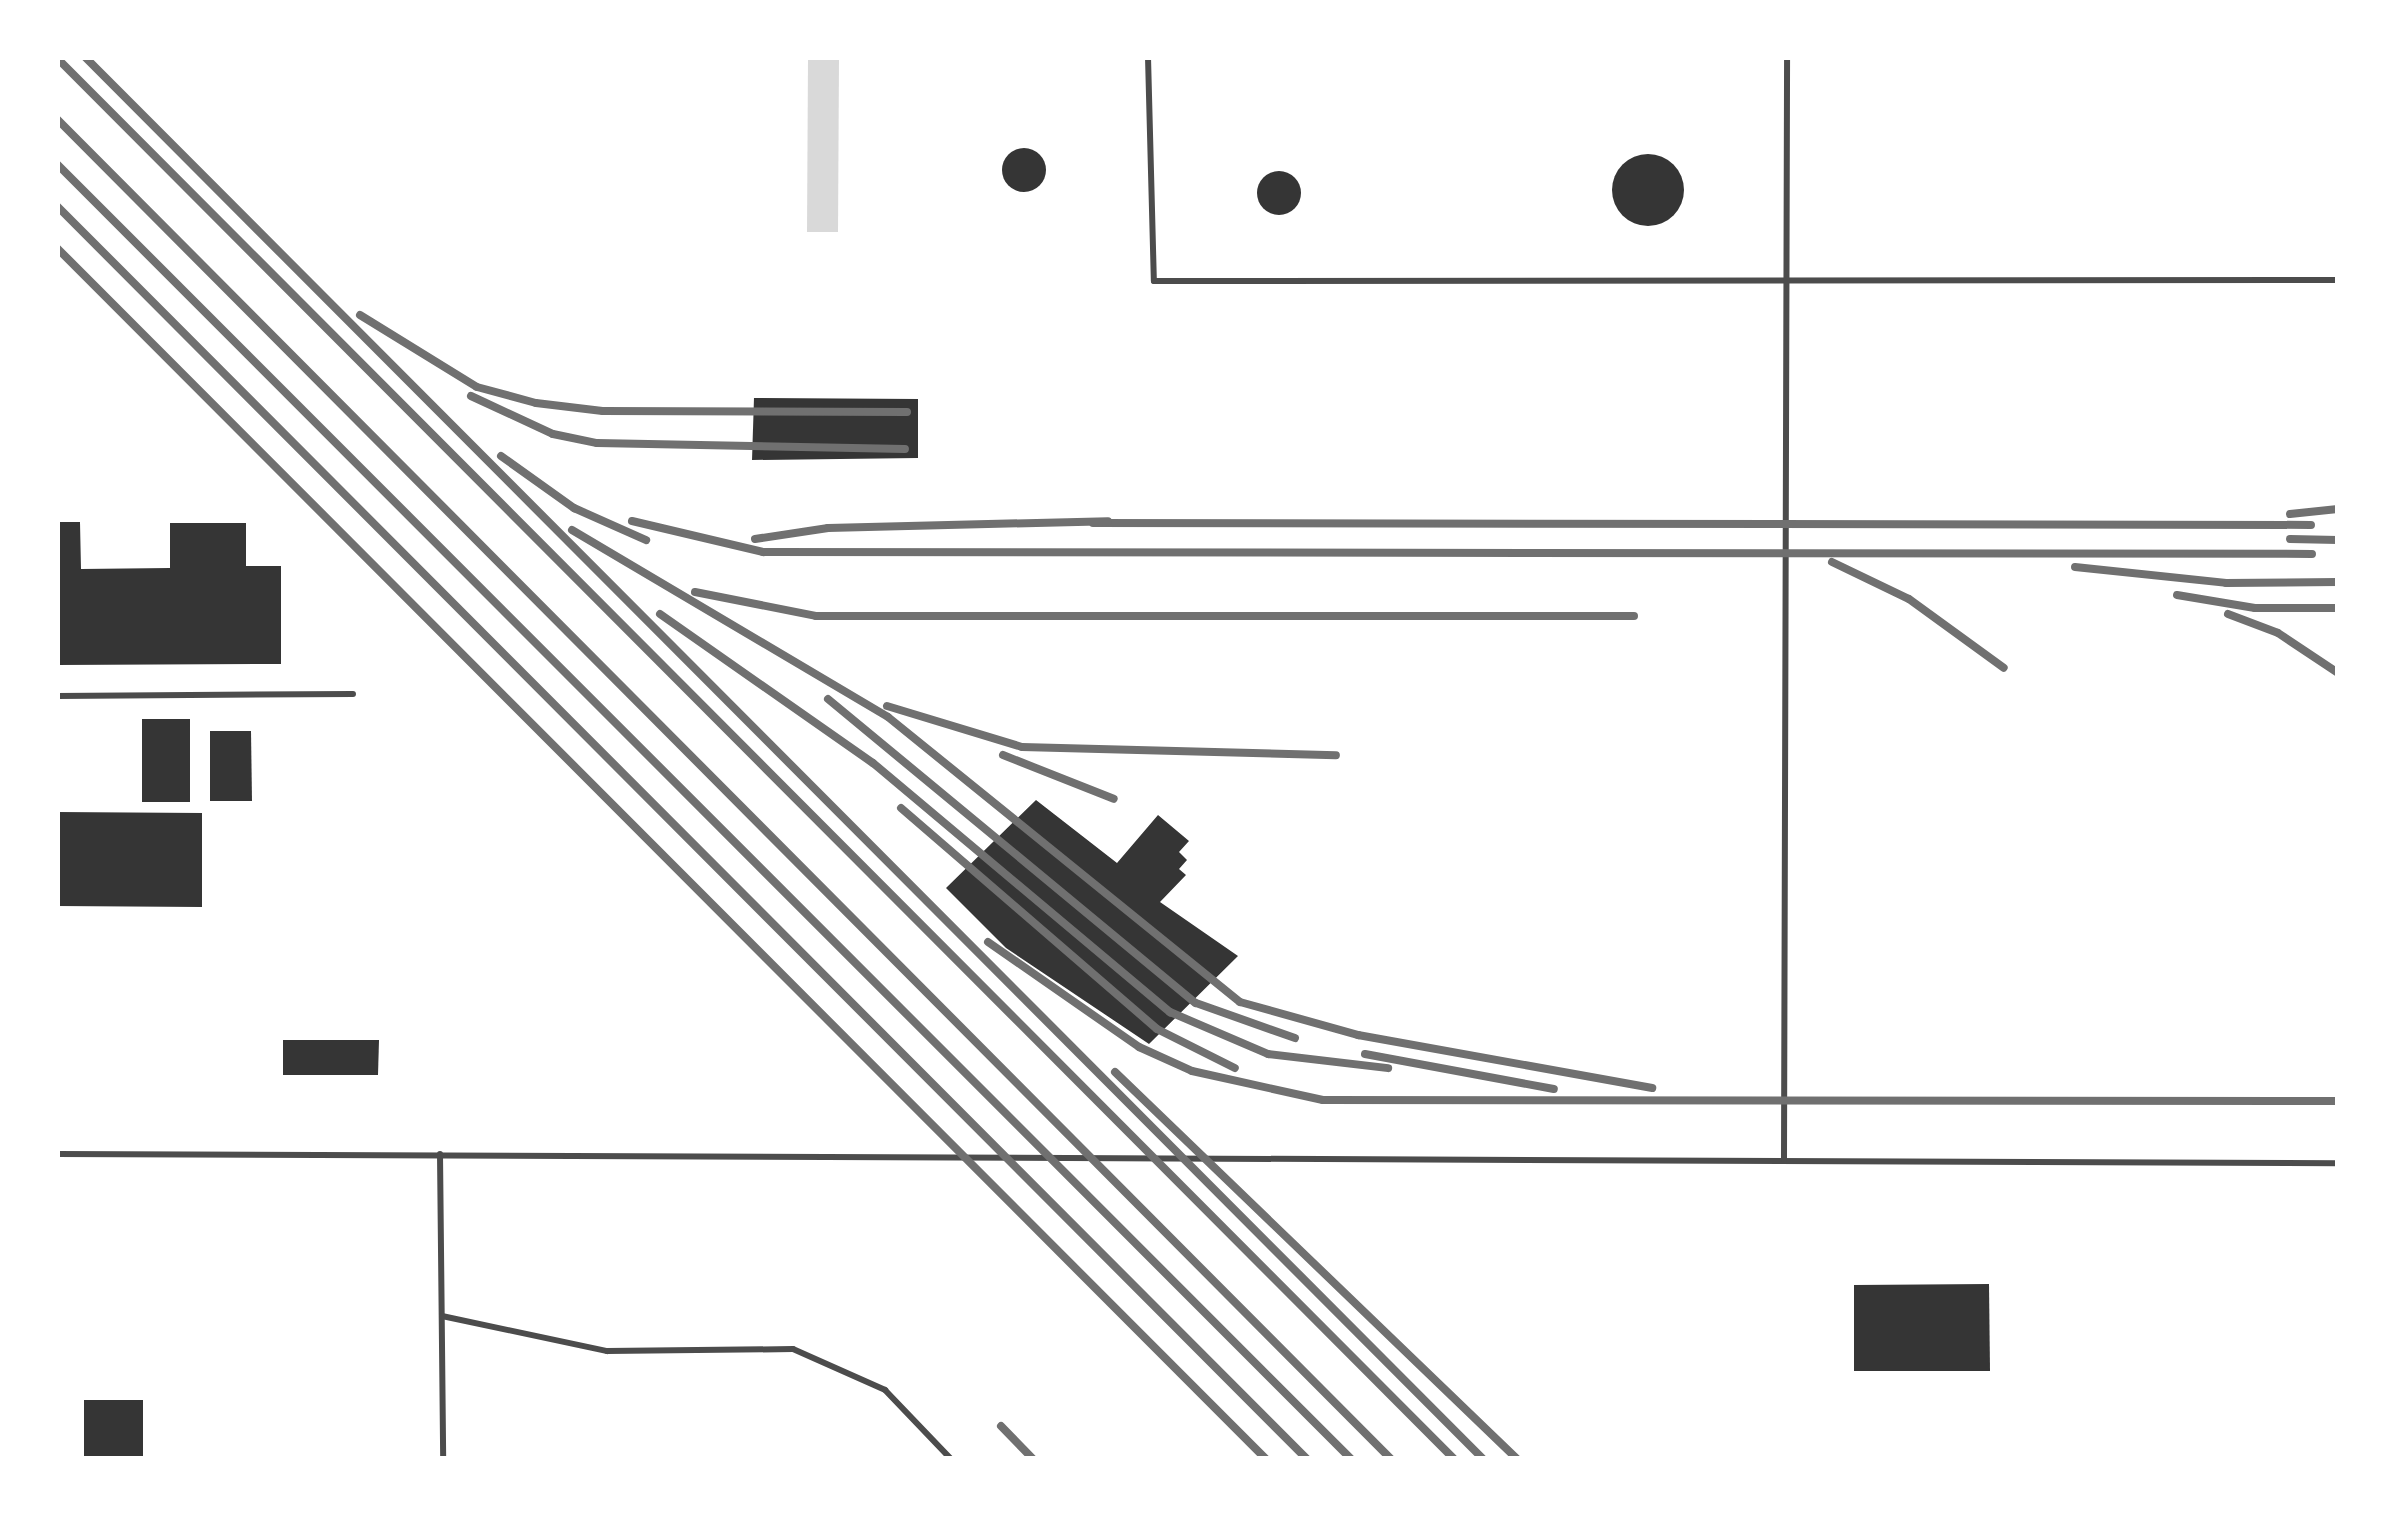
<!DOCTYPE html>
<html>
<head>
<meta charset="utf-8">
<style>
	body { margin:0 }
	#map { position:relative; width:2395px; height:1516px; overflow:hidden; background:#fff; font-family:"Source Serif 4",serif }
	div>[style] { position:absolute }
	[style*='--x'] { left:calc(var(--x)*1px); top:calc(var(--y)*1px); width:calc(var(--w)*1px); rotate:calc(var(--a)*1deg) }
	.water>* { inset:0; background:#d9d9d9 }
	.building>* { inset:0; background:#353535 }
	.round { border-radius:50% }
	.service>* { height:6px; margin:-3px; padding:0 3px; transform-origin:3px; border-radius:3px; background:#4c4c4c }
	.rail>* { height:8px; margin:-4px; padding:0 4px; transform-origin:4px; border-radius:4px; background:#707070 }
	span { translate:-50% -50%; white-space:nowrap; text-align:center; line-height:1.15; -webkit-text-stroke:12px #fff; paint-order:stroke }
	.frame { position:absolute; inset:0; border:60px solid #fff; pointer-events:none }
</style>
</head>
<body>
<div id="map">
	<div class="water">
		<i style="clip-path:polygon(808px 59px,839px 59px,838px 232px,807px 232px)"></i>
	</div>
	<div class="building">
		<i class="round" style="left:1002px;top:148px;width:44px;height:44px"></i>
		<i class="round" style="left:1612px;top:154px;width:72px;height:72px"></i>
		<i class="round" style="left:1257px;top:171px;width:44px;height:44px"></i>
		<i style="clip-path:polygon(754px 398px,918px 399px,918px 458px,752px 460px)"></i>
		<i style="clip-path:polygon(57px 522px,80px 522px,81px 569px,170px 568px,170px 523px,246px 523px,246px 566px,281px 566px,281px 664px,57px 665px)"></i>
		<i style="clip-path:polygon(142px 719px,190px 719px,190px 802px,142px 802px)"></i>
		<i style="clip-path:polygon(210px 731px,251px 731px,252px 801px,210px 801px)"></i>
		<i style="clip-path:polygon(1036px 800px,1117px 863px,1158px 815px,1189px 841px,1179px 852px,1187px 860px,1179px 869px,1186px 875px,1160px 902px,1238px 956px,1149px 1044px,1006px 948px,946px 888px)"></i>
		<i style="clip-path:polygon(57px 812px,202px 813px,202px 907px,57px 906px)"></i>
		<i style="clip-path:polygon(283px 1040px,379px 1040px,378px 1075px,283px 1075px)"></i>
		<i style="clip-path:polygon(1989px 1284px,1990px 1371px,1854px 1371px,1854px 1285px)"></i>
		<i style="clip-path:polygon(84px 1400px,143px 1400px,143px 1459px,84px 1459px)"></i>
	</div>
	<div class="service">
		<i style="--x:1148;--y:57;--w:224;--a:88.5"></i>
		<i style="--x:1154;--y:281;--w:1184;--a:-0.05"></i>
		<i style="--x:57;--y:696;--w:296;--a:-0.4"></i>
		<i style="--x:57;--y:1154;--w:2281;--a:0.23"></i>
		<i style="--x:440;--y:1154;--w:305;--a:89.4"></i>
		<i style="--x:1784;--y:1159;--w:1102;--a:-89.84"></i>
		<i style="--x:442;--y:1316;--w:169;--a:12"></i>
		<i style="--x:607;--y:1351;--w:186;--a:-0.6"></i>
		<i style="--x:793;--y:1349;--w:101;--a:24"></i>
		<i style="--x:885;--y:1390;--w:95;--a:46.3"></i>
	</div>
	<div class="rail">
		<i style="--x:85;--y:57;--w:1980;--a:45.08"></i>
		<i style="--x:57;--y:58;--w:1978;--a:45.08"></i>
		<i style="--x:57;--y:119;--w:1891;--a:45.13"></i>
		<i style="--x:57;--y:164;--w:1831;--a:45.02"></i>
		<i style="--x:57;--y:206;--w:1770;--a:45.07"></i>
		<i style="--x:57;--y:248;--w:1711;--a:45.05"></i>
		<i style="--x:360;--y:315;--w:137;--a:31.6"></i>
		<i style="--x:477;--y:387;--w:61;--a:15.2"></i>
		<i style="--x:536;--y:403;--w:67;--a:6.8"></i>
		<i style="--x:603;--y:411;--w:304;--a:0.2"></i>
		<i style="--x:471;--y:396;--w:90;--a:24.9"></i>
		<i style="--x:553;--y:434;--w:45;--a:11.6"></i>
		<i style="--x:597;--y:443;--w:308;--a:1.1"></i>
		<i style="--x:501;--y:456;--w:90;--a:35.5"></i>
		<i style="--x:574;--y:508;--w:79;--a:24"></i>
		<i style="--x:2290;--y:514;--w:48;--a:-5.9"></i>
		<i style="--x:632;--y:521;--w:135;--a:13.3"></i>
		<i style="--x:763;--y:552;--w:1549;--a:0.07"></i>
		<i style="--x:1093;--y:523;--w:1218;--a:0.09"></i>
		<i style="--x:572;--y:530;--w:367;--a:30.6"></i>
		<i style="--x:888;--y:717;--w:453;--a:39"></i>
		<i style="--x:1240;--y:1002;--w:123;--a:15.6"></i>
		<i style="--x:1358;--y:1035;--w:299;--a:10.2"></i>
		<i style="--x:755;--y:539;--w:74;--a:-8.6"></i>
		<i style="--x:828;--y:528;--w:280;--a:-1.4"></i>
		<i style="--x:2290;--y:539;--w:48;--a:1.2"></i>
		<i style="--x:1832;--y:562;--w:85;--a:25.7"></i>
		<i style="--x:1909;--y:599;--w:117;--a:36"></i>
		<i style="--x:2075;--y:567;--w:152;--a:6"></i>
		<i style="--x:2226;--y:583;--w:112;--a:-0.5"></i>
		<i style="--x:695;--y:592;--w:123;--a:11.2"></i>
		<i style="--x:816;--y:616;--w:818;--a:0"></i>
		<i style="--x:2177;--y:595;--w:79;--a:9.5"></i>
		<i style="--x:2255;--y:608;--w:83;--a:0"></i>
		<i style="--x:660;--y:614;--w:260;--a:35"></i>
		<i style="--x:873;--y:763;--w:388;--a:40"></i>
		<i style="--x:1170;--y:1012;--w:107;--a:23.2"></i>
		<i style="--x:1268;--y:1054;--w:121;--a:6.7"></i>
		<i style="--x:2228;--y:614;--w:53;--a:20.8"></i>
		<i style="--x:2278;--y:633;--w:72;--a:33.7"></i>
		<i style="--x:828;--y:699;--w:477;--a:39.6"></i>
		<i style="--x:1196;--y:1003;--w:105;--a:19.5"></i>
		<i style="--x:887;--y:706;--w:141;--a:16.9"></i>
		<i style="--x:1022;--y:747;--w:314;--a:1.5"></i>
		<i style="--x:1003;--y:755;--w:119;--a:21.6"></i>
		<i style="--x:901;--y:808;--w:338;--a:40.8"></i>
		<i style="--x:1157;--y:1029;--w:87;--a:26.6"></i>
		<i style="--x:988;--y:942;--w:184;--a:34.8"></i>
		<i style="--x:1139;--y:1047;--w:58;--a:24.4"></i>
		<i style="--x:1192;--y:1071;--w:134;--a:12.5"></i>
		<i style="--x:1323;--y:1100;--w:1015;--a:0.06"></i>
		<i style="--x:1365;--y:1054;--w:192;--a:10.5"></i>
		<i style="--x:1115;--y:1072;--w:558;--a:43.91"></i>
		<i style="--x:1001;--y:1426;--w:46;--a:45.9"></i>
	</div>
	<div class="frame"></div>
</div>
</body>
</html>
